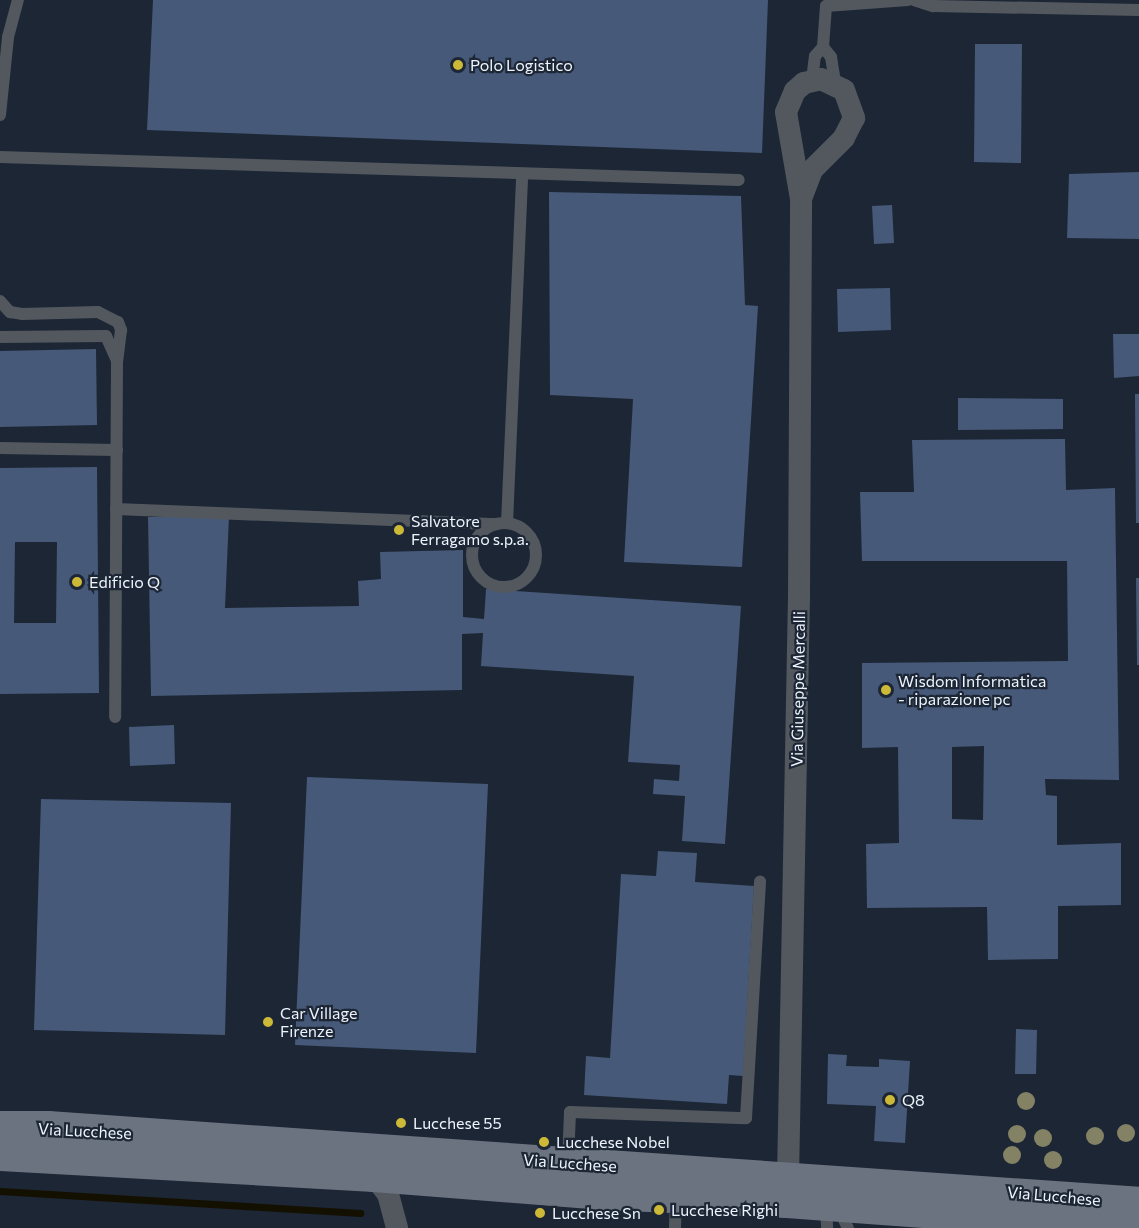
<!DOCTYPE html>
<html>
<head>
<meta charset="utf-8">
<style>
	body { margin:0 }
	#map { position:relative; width:1139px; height:1228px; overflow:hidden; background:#1d2635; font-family:Commissioner,sans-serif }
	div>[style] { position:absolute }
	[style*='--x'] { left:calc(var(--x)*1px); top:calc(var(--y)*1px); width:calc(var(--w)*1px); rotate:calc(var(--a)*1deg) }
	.stream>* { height:7px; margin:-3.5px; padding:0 3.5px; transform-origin:3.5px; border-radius:3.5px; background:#141000 }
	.building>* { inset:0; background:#465978 }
	.lane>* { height:12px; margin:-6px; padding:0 6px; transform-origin:6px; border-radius:6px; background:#53585f }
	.lane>.ring { margin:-6px; padding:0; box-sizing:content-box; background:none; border:12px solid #53585f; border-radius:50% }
	.street>* { height:22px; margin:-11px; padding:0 11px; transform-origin:11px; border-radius:11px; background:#53585f }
	.secondary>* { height:32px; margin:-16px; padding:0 16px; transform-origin:16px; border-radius:16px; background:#6c7380 }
	.trees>* { width:18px; height:18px; margin:-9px; border-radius:50%; background:#848265 }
	.dots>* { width:16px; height:16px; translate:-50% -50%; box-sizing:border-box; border:3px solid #1d2635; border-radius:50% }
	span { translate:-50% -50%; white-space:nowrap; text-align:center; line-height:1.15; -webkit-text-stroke:4.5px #1d2635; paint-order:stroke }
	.poi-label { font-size:16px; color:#edf4fe }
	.left { translate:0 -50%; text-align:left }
	.street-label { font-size:16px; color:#edf4fe }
</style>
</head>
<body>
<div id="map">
	<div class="stream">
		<i style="--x:0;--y:1191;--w:361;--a:3.5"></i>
	</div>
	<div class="building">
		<i style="clip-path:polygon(153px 0,768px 0,762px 153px,147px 130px)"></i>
		<i style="clip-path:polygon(975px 44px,1022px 44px,1021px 163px,974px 162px)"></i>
		<i style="clip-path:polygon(1139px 172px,1139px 239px,1067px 238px,1069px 174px)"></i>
		<i style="clip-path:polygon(549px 192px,741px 196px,745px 305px,758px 306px,742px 567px,624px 562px,633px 399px,550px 395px)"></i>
		<i style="clip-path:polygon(892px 205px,894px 243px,874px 244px,872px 206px)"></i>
		<i style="clip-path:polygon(890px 288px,891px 330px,838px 332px,837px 289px)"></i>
		<i style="clip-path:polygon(1113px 334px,1139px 334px,1139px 376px,1114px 378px)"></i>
		<i style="clip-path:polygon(96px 349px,97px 425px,0 427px,0 351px)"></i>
		<i style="clip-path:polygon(1135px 394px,1139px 394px,1139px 523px,1136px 523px)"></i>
		<i style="clip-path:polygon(958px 398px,1063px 399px,1063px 429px,958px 430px)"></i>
		<i style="clip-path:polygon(evenodd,1065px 439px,1066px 490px,1115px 488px,1119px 780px,1045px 779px,1046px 795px,1057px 796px,1057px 845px,1121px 843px,1121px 905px,1058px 906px,1058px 959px,988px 960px,987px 907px,867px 908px,866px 844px,899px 843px,898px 747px,862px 748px,862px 663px,1068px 661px,1067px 561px,862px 561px,860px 492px,914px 492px,912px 440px,1065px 439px,984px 746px,983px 820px,952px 819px,952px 747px,984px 746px)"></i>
		<i style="clip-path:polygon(evenodd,97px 467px,99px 693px,0 694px,0 468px,97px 467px,15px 542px,57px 542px,56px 623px,14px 623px,15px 542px)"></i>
		<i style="clip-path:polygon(229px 516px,225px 608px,359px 606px,358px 581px,381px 579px,380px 552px,463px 550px,463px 617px,484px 619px,486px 589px,741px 606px,725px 844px,682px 841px,685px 796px,653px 794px,654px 779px,679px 781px,680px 765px,628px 762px,634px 676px,481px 666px,483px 633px,462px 634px,462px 690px,151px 696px,148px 517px)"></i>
		<i style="clip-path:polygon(1136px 578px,1139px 578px,1139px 665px,1137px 665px)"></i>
		<i style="clip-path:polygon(174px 725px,175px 764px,130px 766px,129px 727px)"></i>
		<i style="clip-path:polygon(307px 777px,488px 784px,476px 1053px,295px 1045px)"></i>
		<i style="clip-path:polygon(41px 799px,231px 803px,225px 1035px,34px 1030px)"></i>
		<i style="clip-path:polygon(658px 851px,697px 853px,695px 882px,754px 886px,743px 1076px,729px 1075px,727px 1104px,584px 1095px,586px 1056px,610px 1058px,621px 874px,656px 876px)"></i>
		<i style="clip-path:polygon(1016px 1029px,1037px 1030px,1036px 1074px,1015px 1074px)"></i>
		<i style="clip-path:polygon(828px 1054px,847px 1055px,846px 1066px,879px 1067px,879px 1059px,910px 1061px,905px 1143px,874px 1141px,876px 1106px,827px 1104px)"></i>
	</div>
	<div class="lane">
		<i style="--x:914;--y:0;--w:20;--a:18"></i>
		<i style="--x:933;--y:6;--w:206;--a:1.1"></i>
		<i style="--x:823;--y:47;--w:13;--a:51"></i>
		<i style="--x:831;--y:57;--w:26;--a:81"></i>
		<i style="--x:812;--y:80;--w:24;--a:-83"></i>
		<i style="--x:815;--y:56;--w:12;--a:-48"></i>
		<i style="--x:823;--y:47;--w:41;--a:-85.8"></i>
		<i style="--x:826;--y:6;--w:82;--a:-4.2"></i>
		<i style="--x:0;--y:115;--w:78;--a:-84.1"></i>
		<i style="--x:8;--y:37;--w:38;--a:-75"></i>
		<i style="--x:0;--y:157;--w:739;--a:1.78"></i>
		<i style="--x:0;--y:301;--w:15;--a:48"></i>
		<i style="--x:10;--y:312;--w:12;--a:9"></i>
		<i style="--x:22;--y:314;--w:76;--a:-1.5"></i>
		<i style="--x:98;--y:312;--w:22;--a:27"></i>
		<i style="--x:118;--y:322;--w:9;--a:69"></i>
		<i style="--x:121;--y:330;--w:32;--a:97"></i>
		<i style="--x:117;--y:362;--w:355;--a:90.3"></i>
		<i style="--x:0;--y:337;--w:106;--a:-0.5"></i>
		<i style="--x:106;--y:336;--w:27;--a:66"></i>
		<i style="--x:0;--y:448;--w:117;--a:1"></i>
		<i style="--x:116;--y:509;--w:381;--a:2.3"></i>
		<i style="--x:507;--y:523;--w:349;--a:-87.5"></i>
		<i class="ring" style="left:472px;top:523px;width:52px;height:52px"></i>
		<i style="--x:568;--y:1162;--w:50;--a:-87.7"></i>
		<i style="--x:570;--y:1112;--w:176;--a:2"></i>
		<i style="--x:746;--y:1118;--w:237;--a:-86.6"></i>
		<i style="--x:826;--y:1206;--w:22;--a:87"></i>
		<i style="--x:839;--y:1209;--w:21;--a:65"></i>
		<i style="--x:675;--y:1228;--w:30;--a:-88"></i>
	</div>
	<div class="street">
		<i style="--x:374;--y:1176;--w:23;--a:52"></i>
		<i style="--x:388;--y:1194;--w:35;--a:75"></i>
		<i style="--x:788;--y:1179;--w:585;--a:-88.92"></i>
		<i style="--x:799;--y:594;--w:395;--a:-89.7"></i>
		<i style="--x:801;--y:199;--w:88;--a:-99.8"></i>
		<i style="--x:786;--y:112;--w:23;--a:-67"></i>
		<i style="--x:795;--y:91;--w:12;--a:-42"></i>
		<i style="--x:804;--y:83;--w:17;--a:-13"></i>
		<i style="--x:821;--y:79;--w:25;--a:26"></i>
		<i style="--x:844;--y:90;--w:30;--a:70"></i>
		<i style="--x:854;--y:118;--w:22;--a:117"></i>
		<i style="--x:844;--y:138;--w:45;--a:135"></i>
		<i style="--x:812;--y:170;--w:31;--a:111"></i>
	</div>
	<div class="secondary">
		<i style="--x:0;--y:1127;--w:48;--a:0"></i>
		<i style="--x:48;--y:1127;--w:1094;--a:3.98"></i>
		<i style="--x:0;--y:1155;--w:375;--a:3.2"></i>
		<i style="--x:374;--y:1176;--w:230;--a:4.5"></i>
		<i style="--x:603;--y:1194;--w:184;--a:2.5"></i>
		<i style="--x:787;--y:1202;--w:353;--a:4.2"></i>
	</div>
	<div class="trees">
		<i style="left:1026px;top:1101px"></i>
		<i style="left:1126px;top:1133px"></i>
		<i style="left:1017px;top:1134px"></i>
		<i style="left:1095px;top:1136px"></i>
		<i style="left:1043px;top:1138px"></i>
		<i style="left:1012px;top:1155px"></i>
		<i style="left:1053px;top:1160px"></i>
	</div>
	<div class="dots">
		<i style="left:458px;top:65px;background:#cdb938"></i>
		<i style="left:399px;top:530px;background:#cdb938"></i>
		<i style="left:77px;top:582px;background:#cdb938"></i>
		<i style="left:886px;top:690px;background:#cdb938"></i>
		<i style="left:268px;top:1022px;background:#cdb938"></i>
		<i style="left:890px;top:1100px;background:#cdb938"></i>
		<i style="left:401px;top:1123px;background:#cdb938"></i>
		<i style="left:544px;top:1142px;background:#cdb938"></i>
		<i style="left:659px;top:1210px;background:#cdb938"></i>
		<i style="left:540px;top:1213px;background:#cdb938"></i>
	</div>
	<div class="poi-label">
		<span class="left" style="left:470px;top:65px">Polo Logistico</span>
		<span class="left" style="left:411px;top:530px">Salvatore<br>Ferragamo s.p.a.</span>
		<span class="left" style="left:89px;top:582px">Edificio Q</span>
		<span class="left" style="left:898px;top:690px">Wisdom Informatica<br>- riparazione pc</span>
		<span class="left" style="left:280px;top:1022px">Car Village<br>Firenze</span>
		<span class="left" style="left:902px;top:1100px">Q8</span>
		<span class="left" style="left:413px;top:1123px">Lucchese 55</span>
		<span class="left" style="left:556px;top:1142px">Lucchese Nobel</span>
		<span class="left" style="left:671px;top:1210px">Lucchese Righi</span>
		<span class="left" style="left:552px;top:1213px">Lucchese Sn</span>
	</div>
	<div class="street-label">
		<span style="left:798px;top:689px;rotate:-89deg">Via Giuseppe Mercalli</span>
		<span style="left:85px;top:1131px;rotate:3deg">Via Lucchese</span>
		<span style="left:570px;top:1163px;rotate:4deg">Via Lucchese</span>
		<span style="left:1054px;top:1196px;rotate:5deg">Via Lucchese</span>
	</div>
</div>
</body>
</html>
